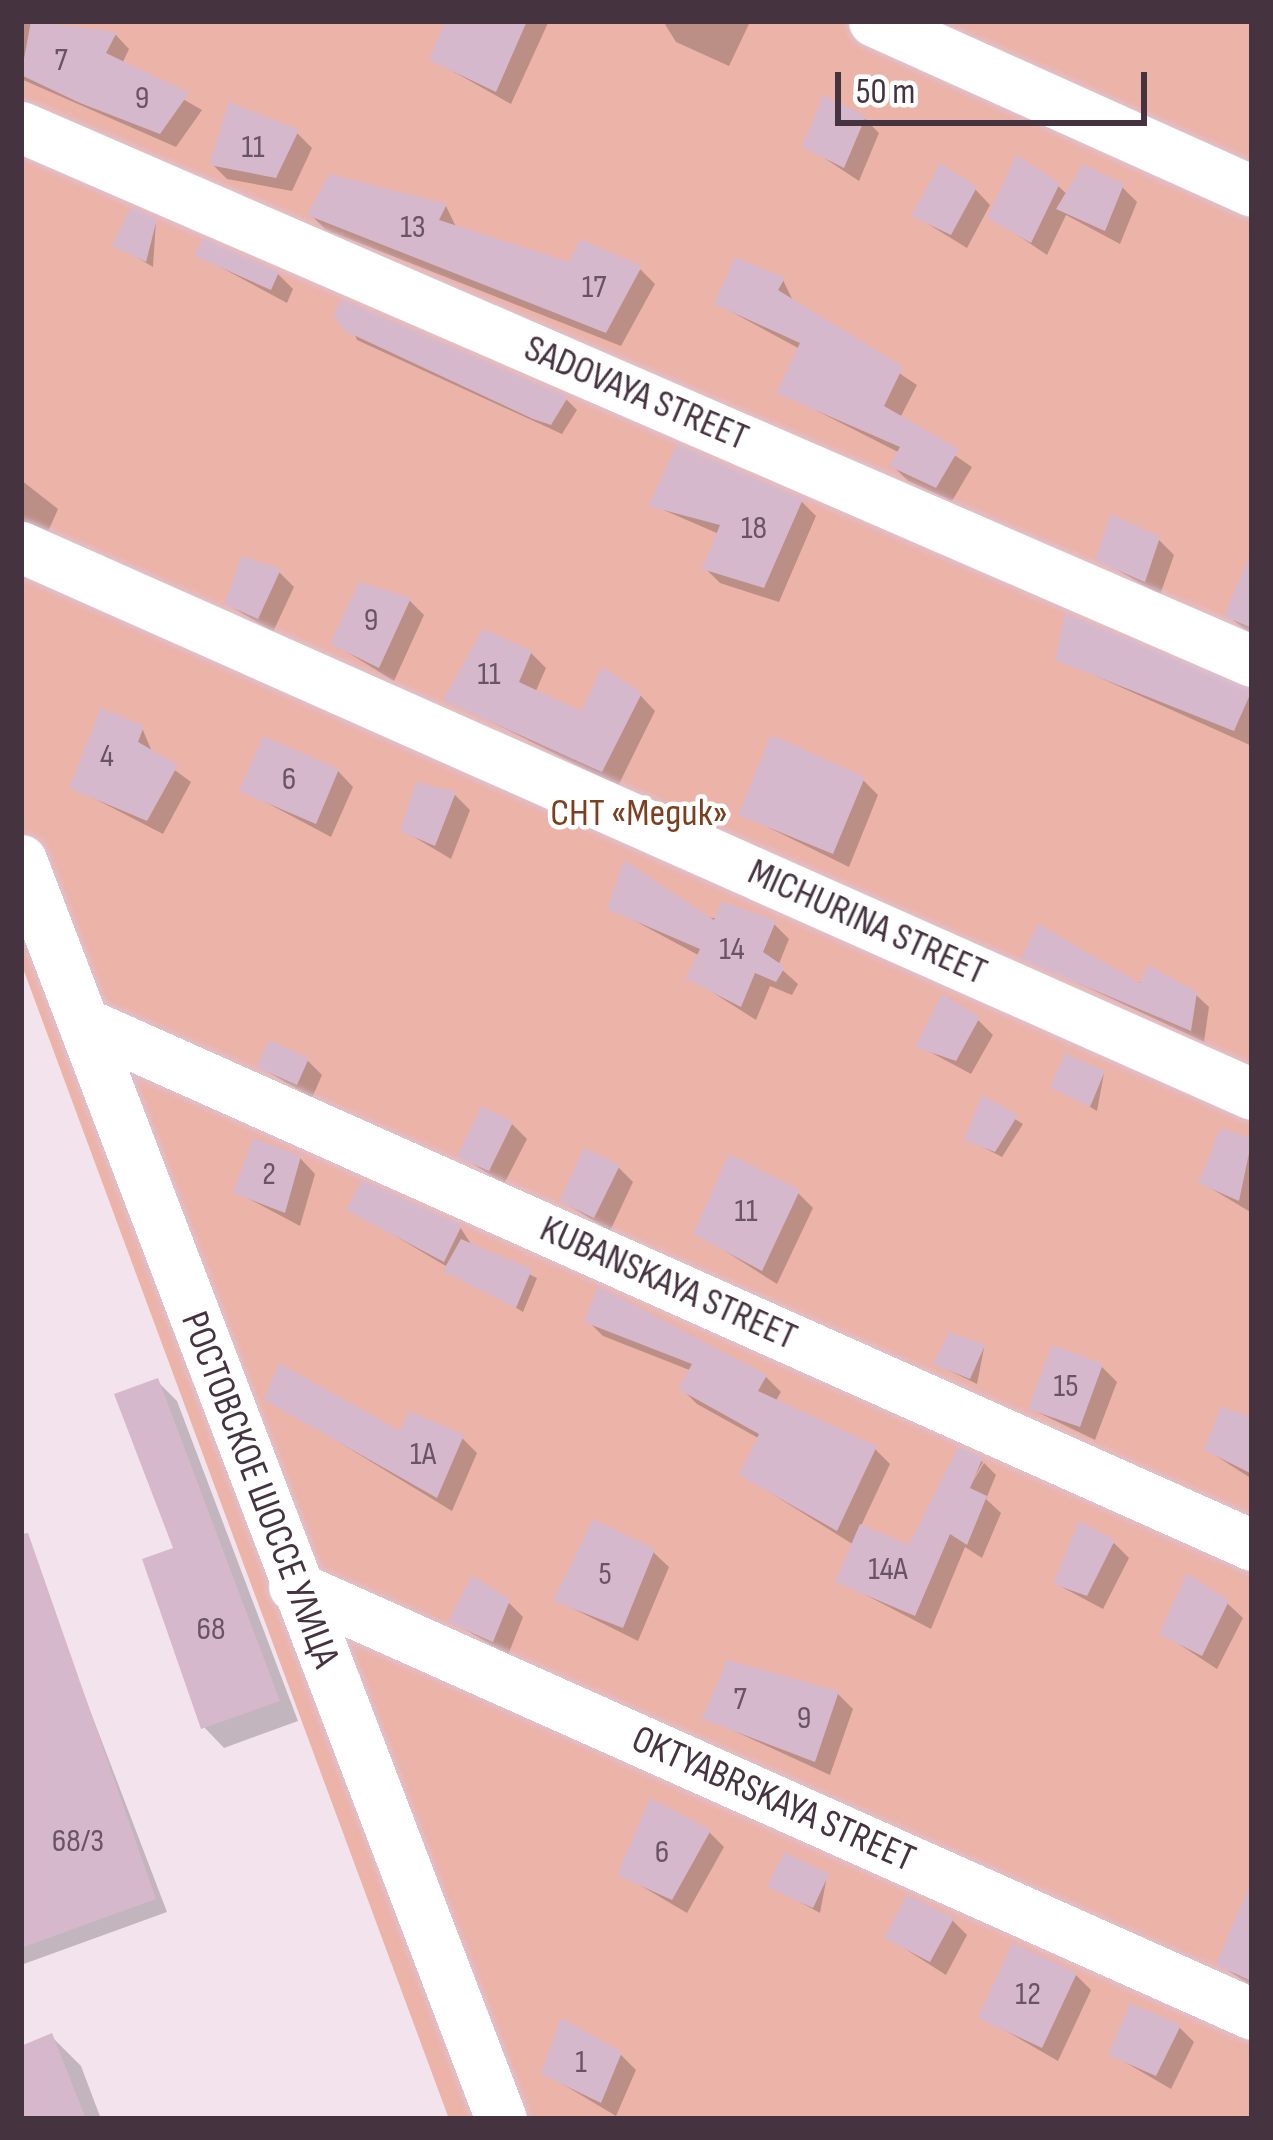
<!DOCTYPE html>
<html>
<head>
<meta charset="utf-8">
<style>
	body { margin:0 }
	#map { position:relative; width:1273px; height:2140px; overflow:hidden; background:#f3e3ed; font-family:"Sofia Sans Condensed",sans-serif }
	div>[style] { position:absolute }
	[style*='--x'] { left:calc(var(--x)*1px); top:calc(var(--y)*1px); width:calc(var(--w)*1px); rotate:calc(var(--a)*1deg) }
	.green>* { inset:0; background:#ecb3a8 }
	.shadow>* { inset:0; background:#0003 }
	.building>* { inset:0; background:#d6b8cc }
	.roads { filter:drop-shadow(0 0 3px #dec2d3) drop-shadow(0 0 3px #dec2d3) }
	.minor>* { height:51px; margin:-25.5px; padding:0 25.5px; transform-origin:25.5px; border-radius:25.5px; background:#fff }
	span { translate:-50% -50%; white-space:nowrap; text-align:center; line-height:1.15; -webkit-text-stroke:9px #fff; paint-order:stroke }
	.number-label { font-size:33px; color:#6a5463 }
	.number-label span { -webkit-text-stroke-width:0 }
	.street-label { font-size:39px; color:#463340 }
	.park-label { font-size:39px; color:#7c4021 }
	.frame { position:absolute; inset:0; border:24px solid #463340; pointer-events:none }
	.scale { position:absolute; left:835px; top:72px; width:312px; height:54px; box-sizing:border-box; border:6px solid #463340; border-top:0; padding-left:15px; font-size:36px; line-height:42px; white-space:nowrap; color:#463340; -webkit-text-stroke:9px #fff; paint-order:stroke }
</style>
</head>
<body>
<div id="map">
	<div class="green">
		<i style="clip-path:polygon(21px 21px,1252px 21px,1252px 2119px,449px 2119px,21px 963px)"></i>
	</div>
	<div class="shadow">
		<i style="clip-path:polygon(21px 21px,115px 34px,129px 49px,122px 64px,202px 110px,176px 147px,21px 79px)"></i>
		<i style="clip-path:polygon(449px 21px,548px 23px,511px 104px,433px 60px)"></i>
		<i style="clip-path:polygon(663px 21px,746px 21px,749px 24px,729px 66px,676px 42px)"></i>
		<i style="clip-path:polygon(864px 118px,879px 133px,859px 181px,806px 146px)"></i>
		<i style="clip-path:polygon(297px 133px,312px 148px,292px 191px,227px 179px,212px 164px)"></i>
		<i style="clip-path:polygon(330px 178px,446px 206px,457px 229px,571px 266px,640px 269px,655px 284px,621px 346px,326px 230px,311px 215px)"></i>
		<i style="clip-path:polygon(1058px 186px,1068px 195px,1122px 187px,1137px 202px,1120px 244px,1066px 215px,1047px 255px,991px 217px)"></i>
		<i style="clip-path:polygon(975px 189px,990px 205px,967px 248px,915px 216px)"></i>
		<i style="clip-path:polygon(156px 221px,153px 267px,116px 245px)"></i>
		<i style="clip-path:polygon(198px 255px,278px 274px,293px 289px,287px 303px)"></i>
		<i style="clip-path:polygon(783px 280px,794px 303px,917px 385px,900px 418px,972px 467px,952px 501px,908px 481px,893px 466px,900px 453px,780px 392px,800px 349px,717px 304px)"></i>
		<i style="clip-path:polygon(343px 303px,567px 400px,577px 410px,562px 434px,357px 340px)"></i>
		<i style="clip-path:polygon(21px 480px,58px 509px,47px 534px,21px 539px)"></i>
		<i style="clip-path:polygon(801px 501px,816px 516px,779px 602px,720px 583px,705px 568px,719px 534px,652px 505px)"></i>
		<i style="clip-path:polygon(1158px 539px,1174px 555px,1160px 595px,1099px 559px)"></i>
		<i style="clip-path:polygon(279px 572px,294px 587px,273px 632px,227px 604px)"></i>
		<i style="clip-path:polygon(1252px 587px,1252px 635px,1227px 615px)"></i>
		<i style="clip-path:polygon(409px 600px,424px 615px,394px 681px,334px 644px)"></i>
		<i style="clip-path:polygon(531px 653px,546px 668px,535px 693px,582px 715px,640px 695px,655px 711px,618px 786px,447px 699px)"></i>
		<i style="clip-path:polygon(1058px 659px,1200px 678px,1252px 698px,1252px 746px)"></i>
		<i style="clip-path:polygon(142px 728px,153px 754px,191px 782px,163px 834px,72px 787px)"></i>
		<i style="clip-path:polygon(338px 771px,353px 787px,331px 837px,243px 790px)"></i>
		<i style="clip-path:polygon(863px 780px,878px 795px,849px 867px,741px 814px)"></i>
		<i style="clip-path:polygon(455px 795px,470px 810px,451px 859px,404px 831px)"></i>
		<i style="clip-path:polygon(611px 908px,774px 924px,789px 939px,778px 966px,798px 984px,792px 995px,770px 986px,756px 1020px,690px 978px,700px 956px)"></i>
		<i style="clip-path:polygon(1025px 958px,1195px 994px,1209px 1007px,1204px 1042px)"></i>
		<i style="clip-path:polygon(978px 1020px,993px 1035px,971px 1074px,919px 1046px)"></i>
		<i style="clip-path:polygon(307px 1060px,322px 1075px,312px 1098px,260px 1067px)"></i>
		<i style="clip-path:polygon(1104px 1073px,1097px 1111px,1054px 1086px)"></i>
		<i style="clip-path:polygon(983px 1100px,1023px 1124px,1002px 1157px,967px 1139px)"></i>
		<i style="clip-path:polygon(512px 1124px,527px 1139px,504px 1184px,461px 1156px)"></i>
		<i style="clip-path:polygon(1223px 1132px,1252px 1142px,1252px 1213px,1202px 1183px)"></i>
		<i style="clip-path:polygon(300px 1158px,315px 1174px,300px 1226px,236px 1192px)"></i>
		<i style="clip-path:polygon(618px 1167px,633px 1182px,610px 1231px,562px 1201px)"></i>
		<i style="clip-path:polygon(798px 1193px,813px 1208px,777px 1284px,697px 1233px)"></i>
		<i style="clip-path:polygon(350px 1209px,460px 1227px,473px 1247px,537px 1278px,523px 1312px)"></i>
		<i style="clip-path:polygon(600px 1290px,766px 1377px,781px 1392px,775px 1402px,875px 1449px,890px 1464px,860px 1528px,910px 1549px,960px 1450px,983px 1462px,961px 1501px,984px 1463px,996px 1475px,986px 1499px,1001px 1513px,982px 1558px,965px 1547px,931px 1629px,839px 1581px,854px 1545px,742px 1475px,760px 1439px,697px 1404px,682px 1389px,692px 1371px,603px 1336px,588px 1321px)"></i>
		<i style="clip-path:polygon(984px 1348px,977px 1384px,936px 1364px)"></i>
		<i style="clip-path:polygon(1102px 1367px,1117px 1382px,1095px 1440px,1031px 1409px)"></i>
		<i style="clip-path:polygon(157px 1381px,177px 1401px,298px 1721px,224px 1748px,204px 1727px)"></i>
		<i style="clip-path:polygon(268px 1399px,402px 1436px,462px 1438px,477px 1453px,452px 1511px)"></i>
		<i style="clip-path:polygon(1252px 1420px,1252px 1479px,1207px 1450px)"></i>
		<i style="clip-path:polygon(1114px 1543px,1129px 1558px,1103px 1609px,1056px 1584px)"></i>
		<i style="clip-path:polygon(653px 1552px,669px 1567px,638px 1641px,556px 1600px)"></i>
		<i style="clip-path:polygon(44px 1590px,167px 1912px,21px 1965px,21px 1597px)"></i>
		<i style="clip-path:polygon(508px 1602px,523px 1617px,508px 1655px,451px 1621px)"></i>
		<i style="clip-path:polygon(1227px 1603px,1243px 1618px,1217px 1669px,1162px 1633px)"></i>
		<i style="clip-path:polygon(838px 1694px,853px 1709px,830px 1775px,706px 1718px)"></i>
		<i style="clip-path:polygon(709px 1832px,724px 1847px,687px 1913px,621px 1874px)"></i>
		<i style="clip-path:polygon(827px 1876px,820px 1913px,771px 1886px)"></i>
		<i style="clip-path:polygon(952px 1920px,967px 1935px,946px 1975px,888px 1938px)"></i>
		<i style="clip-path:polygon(1252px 1924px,1252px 1987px,1219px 1964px)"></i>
		<i style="clip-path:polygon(1076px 1975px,1091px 1990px,1058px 2061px,982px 2017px)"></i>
		<i style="clip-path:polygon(1179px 2027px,1194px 2042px,1171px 2089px,1111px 2054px)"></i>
		<i style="clip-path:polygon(52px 2037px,81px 2066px,101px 2119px,21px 2119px,21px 2049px)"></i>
		<i style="clip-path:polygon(620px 2054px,636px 2070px,616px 2116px,544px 2073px)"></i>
	</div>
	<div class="building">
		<i style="clip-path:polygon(31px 21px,117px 32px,106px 53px,189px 93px,160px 134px,80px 103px,21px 75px)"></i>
		<i style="clip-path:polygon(445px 21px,527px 21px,496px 92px,429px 60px)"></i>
		<i style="clip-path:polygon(823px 95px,866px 116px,844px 168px,802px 147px)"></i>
		<i style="clip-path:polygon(229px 102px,299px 130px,276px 178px,209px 165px)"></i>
		<i style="clip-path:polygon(1016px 155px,1060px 183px,1031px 243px,987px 218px)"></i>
		<i style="clip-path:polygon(940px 163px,977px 187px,951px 235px,911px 216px)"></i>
		<i style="clip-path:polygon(1083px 164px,1124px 184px,1105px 231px,1056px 209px)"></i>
		<i style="clip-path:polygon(329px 174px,447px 204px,439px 220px,569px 262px,580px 239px,642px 266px,606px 333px,307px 215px)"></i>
		<i style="clip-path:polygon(131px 207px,157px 219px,146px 262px,112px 246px)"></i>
		<i style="clip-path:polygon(203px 238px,279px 272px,271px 290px,195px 256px)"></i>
		<i style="clip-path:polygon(735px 257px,785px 278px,778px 290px,903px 367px,884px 406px,959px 449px,936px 488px,889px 466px,900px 447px,776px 393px,800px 343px,714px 304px)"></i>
		<i style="clip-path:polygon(341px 299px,568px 397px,551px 425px,533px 419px,343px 330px,334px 315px)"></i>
		<i style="clip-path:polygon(677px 444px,803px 499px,764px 588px,702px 569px,720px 525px,648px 506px)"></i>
		<i style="clip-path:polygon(1111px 514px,1160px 537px,1145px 582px,1095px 560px)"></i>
		<i style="clip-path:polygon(1252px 550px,1252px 628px,1224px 616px)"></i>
		<i style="clip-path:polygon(242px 556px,281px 569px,258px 619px,224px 604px)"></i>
		<i style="clip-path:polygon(359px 582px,411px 598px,379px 668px,330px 644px)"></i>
		<i style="clip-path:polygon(1065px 613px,1252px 690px,1234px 731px,1055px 660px)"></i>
		<i style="clip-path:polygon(483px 629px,532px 651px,519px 682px,581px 711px,602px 667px,642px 693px,602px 772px,443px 700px)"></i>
		<i style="clip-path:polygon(101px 708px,144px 726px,138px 742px,178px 765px,147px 821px,69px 788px)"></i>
		<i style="clip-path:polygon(771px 735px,865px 777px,833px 854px,738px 815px)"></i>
		<i style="clip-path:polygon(263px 736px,339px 769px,316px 824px,239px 791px)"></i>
		<i style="clip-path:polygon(416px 782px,456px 792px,435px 846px,400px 831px)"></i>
		<i style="clip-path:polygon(624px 860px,714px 920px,722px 901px,776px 921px,763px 952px,785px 967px,776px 982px,755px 973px,741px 1007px,686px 979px,700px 949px,607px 909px)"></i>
		<i style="clip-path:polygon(1038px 924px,1140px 983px,1148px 965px,1197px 992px,1191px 1031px,1021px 959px)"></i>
		<i style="clip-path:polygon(942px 994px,980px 1017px,956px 1061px,915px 1047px)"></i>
		<i style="clip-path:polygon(269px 1040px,309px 1058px,297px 1085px,257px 1067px)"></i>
		<i style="clip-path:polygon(1065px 1053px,1105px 1071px,1090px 1107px,1050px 1087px)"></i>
		<i style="clip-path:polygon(982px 1095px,1018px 1115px,995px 1152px,964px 1140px)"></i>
		<i style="clip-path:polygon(482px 1106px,513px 1122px,489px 1171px,457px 1157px)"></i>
		<i style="clip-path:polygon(1221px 1128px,1252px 1139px,1239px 1201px,1198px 1183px)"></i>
		<i style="clip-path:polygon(253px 1138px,301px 1156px,285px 1213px,233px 1193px)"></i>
		<i style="clip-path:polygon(584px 1148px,620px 1165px,594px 1218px,559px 1201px)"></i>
		<i style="clip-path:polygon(729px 1154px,800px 1190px,762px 1271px,693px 1234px)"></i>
		<i style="clip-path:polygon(362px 1180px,462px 1225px,444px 1262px,346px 1210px)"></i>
		<i style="clip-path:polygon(461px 1239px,532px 1269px,516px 1308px,443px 1271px)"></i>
		<i style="clip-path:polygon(598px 1286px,767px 1375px,758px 1391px,877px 1446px,837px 1531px,739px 1475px,759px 1434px,678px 1389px,692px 1364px,584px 1322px)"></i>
		<i style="clip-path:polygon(949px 1332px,985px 1345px,970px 1379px,933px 1364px)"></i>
		<i style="clip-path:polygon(1052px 1345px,1103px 1364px,1080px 1427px,1028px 1409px)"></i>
		<i style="clip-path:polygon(279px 1363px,400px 1431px,409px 1411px,464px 1435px,437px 1498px,264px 1400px)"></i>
		<i style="clip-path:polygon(158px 1378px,280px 1701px,201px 1729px,142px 1559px,173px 1548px,114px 1394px)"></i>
		<i style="clip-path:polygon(1221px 1407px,1252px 1417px,1252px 1474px,1204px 1450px)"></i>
		<i style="clip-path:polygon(958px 1447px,983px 1457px,970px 1488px,987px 1496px,967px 1545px,950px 1534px,915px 1616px,835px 1582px,860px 1524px,909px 1545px)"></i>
		<i style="clip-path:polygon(593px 1519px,655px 1549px,623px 1628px,553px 1601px)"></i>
		<i style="clip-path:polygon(1079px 1521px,1115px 1540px,1087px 1596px,1053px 1584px)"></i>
		<i style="clip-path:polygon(28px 1533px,156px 1899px,21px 1948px,21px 1534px)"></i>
		<i style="clip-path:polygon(1187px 1573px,1229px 1601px,1202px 1656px,1159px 1634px)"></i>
		<i style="clip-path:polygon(472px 1575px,510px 1600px,493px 1642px,448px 1622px)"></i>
		<i style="clip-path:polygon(727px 1660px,839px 1691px,815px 1762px,702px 1719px)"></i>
		<i style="clip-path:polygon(650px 1798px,711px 1830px,672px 1900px,617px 1875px)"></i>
		<i style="clip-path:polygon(784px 1852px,829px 1874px,813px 1908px,767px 1887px)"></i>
		<i style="clip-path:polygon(1252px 1879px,1252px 1981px,1216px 1965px)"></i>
		<i style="clip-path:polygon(907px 1895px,954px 1918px,930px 1962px,884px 1938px)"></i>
		<i style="clip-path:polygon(1012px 1943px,1077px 1973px,1042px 2048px,978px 2018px)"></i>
		<i style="clip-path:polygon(1130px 2003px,1181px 2025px,1156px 2076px,1108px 2055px)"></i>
		<i style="clip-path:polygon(561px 2018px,622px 2052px,601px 2103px,541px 2074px)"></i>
		<i style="clip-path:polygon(52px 2033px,86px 2119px,21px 2119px,21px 2046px)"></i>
	</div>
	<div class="roads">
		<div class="minor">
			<i style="--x:874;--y:21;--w:414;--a:24.2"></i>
			<i style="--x:21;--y:127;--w:1342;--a:23.45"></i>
			<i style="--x:21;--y:547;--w:1347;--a:23.96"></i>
			<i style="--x:21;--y:860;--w:1347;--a:69.13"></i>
			<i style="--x:84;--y:1023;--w:1279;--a:24.08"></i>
			<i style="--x:294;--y:1586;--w:1049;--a:24.07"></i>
		</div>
	</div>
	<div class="number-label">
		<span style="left:61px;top:61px">7</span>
		<span style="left:142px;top:99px">9</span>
		<span style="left:253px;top:148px">11</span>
		<span style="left:413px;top:228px">13</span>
		<span style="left:594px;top:288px">17</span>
		<span style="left:754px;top:529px">18</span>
		<span style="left:371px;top:621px">9</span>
		<span style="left:489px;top:675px">11</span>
		<span style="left:107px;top:757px">4</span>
		<span style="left:289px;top:780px">6</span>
		<span style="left:732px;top:950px">14</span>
		<span style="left:269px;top:1175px">2</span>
		<span style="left:746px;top:1212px">11</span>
		<span style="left:1066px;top:1387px">15</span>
		<span style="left:423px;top:1455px">1А</span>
		<span style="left:888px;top:1570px">14А</span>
		<span style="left:605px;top:1575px">5</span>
		<span style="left:211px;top:1630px">68</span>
		<span style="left:740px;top:1700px">7</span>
		<span style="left:804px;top:1719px">9</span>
		<span style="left:78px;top:1842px">68/3</span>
		<span style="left:662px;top:1853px">6</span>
		<span style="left:1028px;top:1995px">12</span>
		<span style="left:581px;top:2063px">1</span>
	</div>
	<div class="street-label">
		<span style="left:636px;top:394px;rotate:23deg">SADOVAYA STREET</span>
		<span style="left:867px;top:923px;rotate:24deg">MICHURINA STREET</span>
		<span style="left:668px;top:1284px;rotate:24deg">KUBANSKAYA STREET</span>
		<span style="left:259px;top:1490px;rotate:69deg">РОСТОВСКОЕ ШОССЕ УЛИЦА</span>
		<span style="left:773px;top:1800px;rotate:24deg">OKTYABRSKAYA STREET</span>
	</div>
	<div class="park-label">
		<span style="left:639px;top:814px">СНТ «Медик»</span>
	</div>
	<div class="frame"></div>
	<div class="scale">50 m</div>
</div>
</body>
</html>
